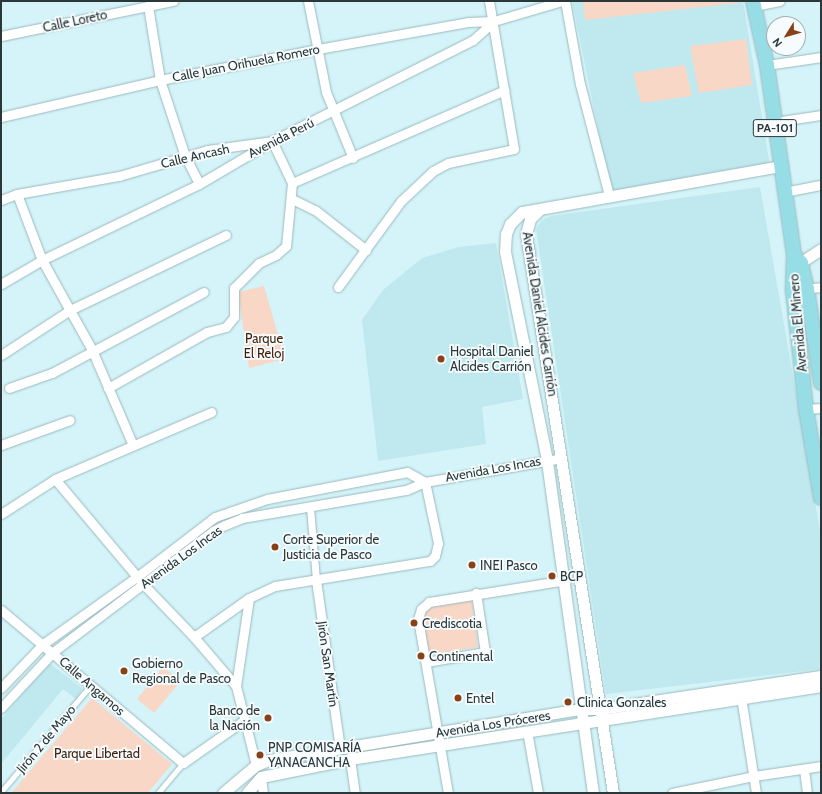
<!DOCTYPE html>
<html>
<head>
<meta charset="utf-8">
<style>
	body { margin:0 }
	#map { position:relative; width:822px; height:794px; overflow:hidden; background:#d4f4f9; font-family:Cabin,sans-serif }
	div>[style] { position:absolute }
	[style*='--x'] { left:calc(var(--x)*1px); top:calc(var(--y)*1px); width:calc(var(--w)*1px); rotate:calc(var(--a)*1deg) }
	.built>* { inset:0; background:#bfe9ef }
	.green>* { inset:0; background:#f8d7c6 }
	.roads { filter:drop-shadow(0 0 1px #9ab9bd) drop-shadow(0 0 1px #9ab9bd) }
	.service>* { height:4.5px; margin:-2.25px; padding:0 2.25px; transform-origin:2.25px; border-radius:2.25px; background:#fff }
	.pedestrian>* { height:7px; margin:-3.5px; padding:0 3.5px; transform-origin:3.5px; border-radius:3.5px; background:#fff }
	.minor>* { height:9px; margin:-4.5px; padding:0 4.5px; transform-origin:4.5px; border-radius:4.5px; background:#fff }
	.tertiary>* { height:11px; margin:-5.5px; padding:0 5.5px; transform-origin:5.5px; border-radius:5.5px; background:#fff }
	.primary>* { height:14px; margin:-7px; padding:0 7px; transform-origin:7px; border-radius:7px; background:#97dde6 }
	.dots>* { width:11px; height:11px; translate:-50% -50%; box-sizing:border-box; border:2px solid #f6fcfd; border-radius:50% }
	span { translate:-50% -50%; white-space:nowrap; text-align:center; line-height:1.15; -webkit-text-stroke:3.5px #f6fcfd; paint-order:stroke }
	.shield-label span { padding:1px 3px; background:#f6fcfd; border:1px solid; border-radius:3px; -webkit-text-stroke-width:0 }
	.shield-label { font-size:12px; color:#2b3739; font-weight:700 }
	.street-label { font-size:13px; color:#2b3739 }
	.park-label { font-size:13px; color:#401f0b }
	.poi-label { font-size:13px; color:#2b3739 }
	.left { translate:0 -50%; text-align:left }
	.right { translate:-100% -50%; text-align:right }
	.frame { position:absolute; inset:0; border:2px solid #2b3739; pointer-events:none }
	.north { position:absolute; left:766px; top:16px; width:40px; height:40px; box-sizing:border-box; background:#f6fcfd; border:1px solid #a5adaf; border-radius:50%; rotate:233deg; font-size:11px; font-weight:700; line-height:16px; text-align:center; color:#2b3739 }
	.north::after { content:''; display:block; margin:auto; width:14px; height:18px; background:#874317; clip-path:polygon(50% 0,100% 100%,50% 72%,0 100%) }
</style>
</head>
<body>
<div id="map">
	<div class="built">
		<i style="clip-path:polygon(572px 1px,743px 1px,770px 166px,611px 193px)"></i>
		<i style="clip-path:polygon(760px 187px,821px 536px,821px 669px,606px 694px,536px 229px,542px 220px,551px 216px)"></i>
		<i style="clip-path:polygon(496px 243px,523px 399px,482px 407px,486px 444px,378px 461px,362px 320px,383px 290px,422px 258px,459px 247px)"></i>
		<i style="clip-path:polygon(49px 663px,83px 689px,76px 699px,63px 689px,1px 764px,1px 719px)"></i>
	</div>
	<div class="green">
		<i style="clip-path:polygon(583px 1px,738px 1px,738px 3px,585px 20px)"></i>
		<i style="clip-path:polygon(746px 39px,752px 85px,699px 93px,690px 46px)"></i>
		<i style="clip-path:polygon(685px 65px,692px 96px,641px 103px,633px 73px)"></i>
		<i style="clip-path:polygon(264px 286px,285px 359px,249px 368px,238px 292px)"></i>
		<i style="clip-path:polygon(461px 599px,472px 602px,478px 647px,429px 655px,421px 620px,422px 611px,428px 607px)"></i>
		<i style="clip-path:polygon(163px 667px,181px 681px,154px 713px,137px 699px)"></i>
		<i style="clip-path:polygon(92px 698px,172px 764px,148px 793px,11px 793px)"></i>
	</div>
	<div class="roads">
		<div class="service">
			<i style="--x:1;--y:792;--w:140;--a:-49.9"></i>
			<i style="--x:158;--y:793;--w:39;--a:-50"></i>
		</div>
		<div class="pedestrian">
			<i style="--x:310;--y:507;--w:73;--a:85.3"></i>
		</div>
		<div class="minor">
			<i style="--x:308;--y:1;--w:93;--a:78.8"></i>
			<i style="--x:326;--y:92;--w:71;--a:67.8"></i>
			<i style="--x:565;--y:1;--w:84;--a:79.8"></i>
			<i style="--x:580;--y:84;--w:115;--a:75.4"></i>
			<i style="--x:148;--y:6;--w:75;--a:80.8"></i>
			<i style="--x:160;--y:80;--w:80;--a:71.8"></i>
			<i style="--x:185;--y:156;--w:31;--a:63"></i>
			<i style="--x:754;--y:6;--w:26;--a:-11"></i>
			<i style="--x:1;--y:36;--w:176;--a:-11.5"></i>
			<i style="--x:767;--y:65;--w:55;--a:-8.4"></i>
			<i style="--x:1;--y:117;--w:163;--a:-13.1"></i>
			<i style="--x:160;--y:80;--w:161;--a:-11.1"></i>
			<i style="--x:318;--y:49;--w:152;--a:-10.2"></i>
			<i style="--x:468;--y:22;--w:26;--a:-2"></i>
			<i style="--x:775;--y:122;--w:47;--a:-8.7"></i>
			<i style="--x:292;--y:183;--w:232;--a:-23.6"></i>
			<i style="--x:784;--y:192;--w:38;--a:-11"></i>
			<i style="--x:17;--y:194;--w:71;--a:69.3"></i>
			<i style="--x:42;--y:260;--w:103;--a:60.9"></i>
			<i style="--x:92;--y:350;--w:103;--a:66.7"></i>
			<i style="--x:292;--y:199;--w:25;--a:26"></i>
			<i style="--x:315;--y:210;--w:65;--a:38.1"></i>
			<i style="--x:1;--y:200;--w:17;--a:-21"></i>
			<i style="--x:17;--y:194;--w:104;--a:-10"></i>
			<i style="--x:119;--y:176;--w:93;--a:-16.3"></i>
			<i style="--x:208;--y:150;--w:65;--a:-8"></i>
			<i style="--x:272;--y:141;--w:47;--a:64.5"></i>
			<i style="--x:292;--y:183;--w:63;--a:95.4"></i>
			<i style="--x:286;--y:246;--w:13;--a:138"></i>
			<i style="--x:276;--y:255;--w:19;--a:155"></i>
			<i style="--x:259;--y:263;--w:35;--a:135"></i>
			<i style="--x:234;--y:288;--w:29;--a:90"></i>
			<i style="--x:234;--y:317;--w:13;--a:129"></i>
			<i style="--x:226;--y:327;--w:20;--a:165"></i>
			<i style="--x:207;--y:332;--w:114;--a:150.5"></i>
			<i style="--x:1;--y:284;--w:48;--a:-30.3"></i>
			<i style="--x:42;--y:260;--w:174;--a:-25.8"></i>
			<i style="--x:199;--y:184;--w:85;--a:-30.5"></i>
			<i style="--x:272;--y:141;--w:225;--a:-26.7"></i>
			<i style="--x:473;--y:40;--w:28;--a:-42"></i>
			<i style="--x:494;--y:21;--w:71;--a:-16.4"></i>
			<i style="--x:338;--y:287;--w:107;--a:-53.8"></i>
			<i style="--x:401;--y:201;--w:44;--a:-43.2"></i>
			<i style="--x:433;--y:171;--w:17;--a:-28"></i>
			<i style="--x:448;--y:163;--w:67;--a:-12"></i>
			<i style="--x:514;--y:149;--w:150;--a:-99.6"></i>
			<i style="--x:803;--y:289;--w:18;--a:-6"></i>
			<i style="--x:1;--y:355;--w:82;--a:-33.1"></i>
			<i style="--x:70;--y:310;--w:173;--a:-25.7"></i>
			<i style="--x:9;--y:388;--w:46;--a:-19.2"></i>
			<i style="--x:52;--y:373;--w:172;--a:-28.1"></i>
			<i style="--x:806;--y:409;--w:15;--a:-4"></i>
			<i style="--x:1;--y:445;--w:73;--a:-19.9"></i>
			<i style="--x:55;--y:479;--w:137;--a:50"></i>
			<i style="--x:143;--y:584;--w:74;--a:46.1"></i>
			<i style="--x:194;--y:637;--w:65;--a:49.4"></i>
			<i style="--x:1;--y:514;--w:64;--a:-32.9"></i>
			<i style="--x:55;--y:479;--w:170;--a:-23.2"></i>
			<i style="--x:316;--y:580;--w:171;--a:81.9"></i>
			<i style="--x:249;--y:598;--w:89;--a:98.4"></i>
			<i style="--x:236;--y:686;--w:81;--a:75.8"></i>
			<i style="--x:1;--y:610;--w:238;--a:40.1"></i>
			<i style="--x:183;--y:763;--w:73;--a:-35"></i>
			<i style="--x:194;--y:637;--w:67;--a:-35.3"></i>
			<i style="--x:249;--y:598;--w:29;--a:-25"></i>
			<i style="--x:275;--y:586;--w:157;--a:-9.2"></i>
			<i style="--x:430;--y:561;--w:7;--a:-45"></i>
			<i style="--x:435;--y:556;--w:13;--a:-77"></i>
			<i style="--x:438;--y:543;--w:62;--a:-102"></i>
			<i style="--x:426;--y:662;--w:60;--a:-9.6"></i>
			<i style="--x:485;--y:652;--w:60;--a:-98.7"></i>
			<i style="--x:1;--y:688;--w:61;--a:-46.3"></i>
			<i style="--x:43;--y:644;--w:117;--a:-35.6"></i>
			<i style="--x:138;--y:576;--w:97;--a:-37.5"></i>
			<i style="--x:215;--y:517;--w:55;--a:-19.1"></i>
			<i style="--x:267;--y:499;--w:143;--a:-10.9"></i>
			<i style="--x:407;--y:472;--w:21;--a:29"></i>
			<i style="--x:741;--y:697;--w:97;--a:81.1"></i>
			<i style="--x:1;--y:708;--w:76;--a:-47.1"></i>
			<i style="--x:53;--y:652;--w:201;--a:-37.1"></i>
			<i style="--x:213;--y:531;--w:13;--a:-27"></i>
			<i style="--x:225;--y:525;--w:18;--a:-22"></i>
			<i style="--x:242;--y:518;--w:166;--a:-9.7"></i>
			<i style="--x:406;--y:490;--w:21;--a:-23"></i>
			<i style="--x:425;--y:482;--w:139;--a:-9.9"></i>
			<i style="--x:527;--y:731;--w:63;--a:79.9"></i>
			<i style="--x:350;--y:759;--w:34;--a:82"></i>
			<i style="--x:804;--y:769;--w:24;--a:83"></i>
			<i style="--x:261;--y:777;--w:16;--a:83"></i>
			<i style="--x:448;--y:793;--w:177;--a:-99.8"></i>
			<i style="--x:418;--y:619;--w:10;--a:-73"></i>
			<i style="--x:421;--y:609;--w:11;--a:-41"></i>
			<i style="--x:429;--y:602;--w:139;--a:-9.1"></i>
			<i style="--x:672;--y:793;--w:84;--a:-11.7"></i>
			<i style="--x:754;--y:776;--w:68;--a:-8.5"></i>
		</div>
		<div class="tertiary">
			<i style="--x:540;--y:209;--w:14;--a:135"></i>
			<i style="--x:530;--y:219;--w:16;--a:105"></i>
			<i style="--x:526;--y:234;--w:566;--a:81.15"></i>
			<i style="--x:795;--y:266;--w:31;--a:-33"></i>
			<i style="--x:223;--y:793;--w:43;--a:-40.3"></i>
			<i style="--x:256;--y:765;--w:14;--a:-21"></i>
			<i style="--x:269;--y:760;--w:316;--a:-9.3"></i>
			<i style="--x:581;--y:709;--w:19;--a:0"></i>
			<i style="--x:600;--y:709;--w:223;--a:-8.5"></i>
			<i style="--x:247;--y:793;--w:21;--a:-49"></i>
			<i style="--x:261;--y:777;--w:91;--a:-11.4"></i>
			<i style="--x:350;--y:759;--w:477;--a:-8.8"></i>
			<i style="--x:593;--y:793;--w:336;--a:-97.9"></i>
			<i style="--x:547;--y:460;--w:213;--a:-101.4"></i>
			<i style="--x:505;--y:251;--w:17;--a:-87"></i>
			<i style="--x:506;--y:234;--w:11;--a:-68"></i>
			<i style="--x:510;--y:224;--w:17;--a:-45"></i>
			<i style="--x:522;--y:212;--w:262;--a:-10.1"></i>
		</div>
		<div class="primary">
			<i style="--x:753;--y:1;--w:66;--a:77.7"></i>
			<i style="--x:767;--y:65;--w:192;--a:81.9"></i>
			<i style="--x:794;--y:255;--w:36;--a:92"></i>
			<i style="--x:793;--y:291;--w:119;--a:83.7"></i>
			<i style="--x:806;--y:409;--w:90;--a:80.4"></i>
			<i style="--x:794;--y:255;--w:11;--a:49"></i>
			<i style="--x:801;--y:263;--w:27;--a:77"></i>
			<i style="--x:807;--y:289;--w:95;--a:81.5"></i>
		</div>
	</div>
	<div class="dots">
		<i style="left:441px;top:359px;background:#874317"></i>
		<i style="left:275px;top:547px;background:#874317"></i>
		<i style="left:472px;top:565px;background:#874317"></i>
		<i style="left:552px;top:576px;background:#874317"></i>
		<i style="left:414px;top:623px;background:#874317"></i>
		<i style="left:421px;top:656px;background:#874317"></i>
		<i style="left:124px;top:671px;background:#874317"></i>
		<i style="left:458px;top:698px;background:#874317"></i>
		<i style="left:568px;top:702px;background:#874317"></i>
		<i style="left:268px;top:718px;background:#874317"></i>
		<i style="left:260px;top:755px;background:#874317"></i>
	</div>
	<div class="shield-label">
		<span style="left:775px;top:128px">PA-101</span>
	</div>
	<div class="street-label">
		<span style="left:75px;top:21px;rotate:-12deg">Calle Loreto</span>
		<span style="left:246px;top:63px;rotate:-11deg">Calle Juan Orihuela Romero</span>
		<span style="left:281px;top:138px;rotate:-27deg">Avenida Perú</span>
		<span style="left:195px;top:156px;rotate:-13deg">Calle Ancash</span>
		<span style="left:540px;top:314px;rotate:81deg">Avenida Daniel Alcides Carrión</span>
		<span style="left:798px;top:323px;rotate:-95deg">Avenida El Minero</span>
		<span style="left:493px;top:469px;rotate:-10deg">Avenida Los Incas</span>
		<span style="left:181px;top:557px;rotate:-36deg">Avenida Los Incas</span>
		<span style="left:328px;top:664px;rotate:82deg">Jirón San Martín</span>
		<span style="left:92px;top:686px;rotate:41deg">Calle Angamos</span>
		<span style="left:493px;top:724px;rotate:-9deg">Avenida Los Próceres</span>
		<span style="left:46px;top:739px;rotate:-50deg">Jirón 2 de Mayo</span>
	</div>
	<div class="park-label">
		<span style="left:264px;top:346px">Parque<br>El Reloj</span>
		<span style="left:97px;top:753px">Parque Libertad</span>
	</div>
	<div class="poi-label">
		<span class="left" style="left:450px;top:359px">Hospital Daniel<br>Alcides Carrión</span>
		<span class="left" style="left:283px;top:547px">Corte Superior de<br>Justicia de Pasco</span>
		<span class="left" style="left:480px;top:565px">INEI Pasco</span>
		<span class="left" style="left:560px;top:576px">BCP</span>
		<span class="left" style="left:422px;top:623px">Crediscotia</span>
		<span class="left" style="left:429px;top:656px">Continental</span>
		<span class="left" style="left:132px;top:671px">Gobierno<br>Regional de Pasco</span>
		<span class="left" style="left:466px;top:698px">Entel</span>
		<span class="left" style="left:577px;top:702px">Clinica Gonzales</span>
		<span class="right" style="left:260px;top:718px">Banco de<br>la Nación</span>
		<span class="left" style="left:268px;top:755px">PNP COMISARÍA<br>YANACANCHA</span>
	</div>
	<div class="frame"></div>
	<div class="north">N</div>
</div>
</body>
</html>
